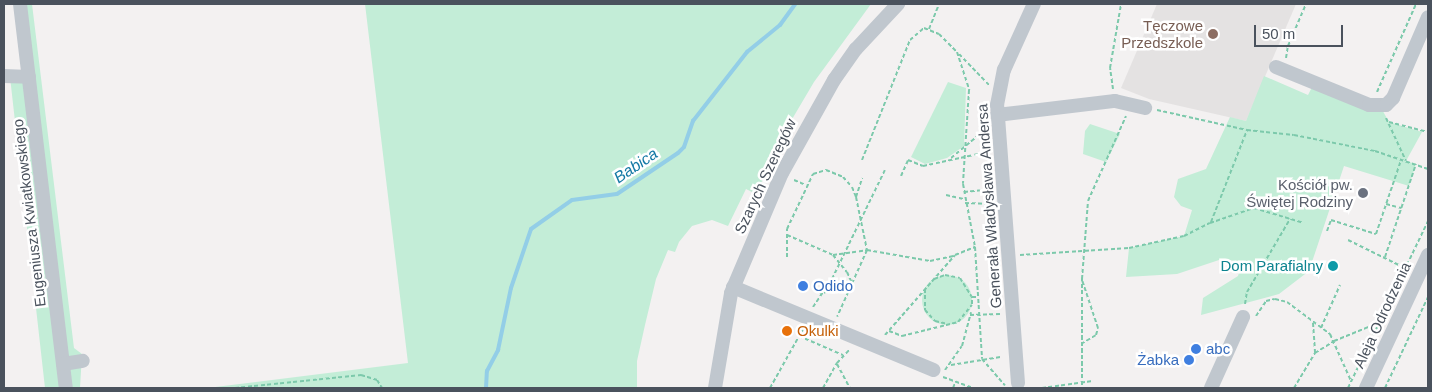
<!DOCTYPE html>
<html>
<head>
<meta charset="utf-8">
<style>
	body { margin:0 }
	#map { position:relative; width:1432px; height:392px; overflow:hidden; background:#f3f1f1; font-family:Arial,sans-serif }
	div>[style] { position:absolute }
	[style*='--x'] { left:calc(var(--x)*1px); top:calc(var(--y)*1px); width:calc(var(--w)*1px); rotate:calc(var(--a)*1deg) }
	.education>* { inset:0; background:#e4e2e2 }
	.green>* { inset:0; background:#c3edd7 }
	.round { border-radius:50% }
	.stream>* { height:4px; margin:-2px; padding:0 2px; transform-origin:2px; border-radius:2px; background:#93cee7 }
	.path>* { height:2px; margin-top:-1px; transform-origin:0; background:repeating-linear-gradient(90deg,#7cc9ab 0 4px,transparent 0 6.5px) }
	.minor>* { height:14px; margin:-7px; padding:0 7px; transform-origin:7px; border-radius:7px; background:#c0c7ce }
	.dots>* { width:14px; height:14px; translate:-50% -50%; box-sizing:border-box; border:2px solid #fff; border-radius:50% }
	span { translate:-50% -50%; white-space:nowrap; text-align:center; line-height:1.15; -webkit-text-stroke:5px #fff; paint-order:stroke }
	.education-label { font-size:15px; color:#785e54 }
	.right { translate:-100% -50%; text-align:right }
	.street-label { font-size:15px; color:#4a525d }
	.worship-label { font-size:15px; color:#5b616d }
	.culture-label { font-size:15px; color:#0d838f }
	.shop-label { font-size:15px; color:#366cbe }
	.left { translate:0 -50%; text-align:left }
	.food-label { font-size:15px; color:#c56008 }
	.water-label { font-size:16px; color:#1579a5; font-style:italic }
	.frame { position:absolute; inset:0; border:5px solid #4a525d; pointer-events:none }
	.scale { position:absolute; left:1254px; top:25px; width:89px; height:22px; box-sizing:border-box; border:2px solid #4a525d; border-top:0; padding-left:6px; font-size:15px; line-height:18px; white-space:nowrap; color:#4a525d; -webkit-text-stroke:4px #fff; paint-order:stroke }
</style>
</head>
<body>
<div id="map">
	<div class="education">
		<i style="clip-path:polygon(1157px 4px,1296px 4px,1246px 121px,1149px 99px,1121px 88px)"></i>
	</div>
	<div class="green">
		<i style="clip-path:polygon(20px 4px,32px 4px,74px 348px,82px 354px,80px 388px,45px 388px,10px 77px,29px 77px)"></i>
		<i style="clip-path:polygon(365px 4px,871px 4px,814px 82px,788px 126px,756px 194px,746px 189px,728px 226px,712px 220px,692px 226px,679px 242px,675px 252px,668px 250px,656px 279px,645px 325px,637px 361px,637px 388px,207px 388px,408px 363px)"></i>
		<i style="clip-path:polygon(1264px 76px,1308px 95px,1314px 83px,1380px 106px,1389px 122px,1422px 132px,1406px 161px,1416px 164px,1409px 186px,1344px 166px,1309px 271px,1279px 294px,1201px 315px,1203px 298px,1238px 276px,1242px 262px,1222px 259px,1177px 274px,1126px 277px,1129px 248px,1184px 236px,1192px 210px,1181px 206px,1174px 197px,1178px 179px,1206px 169px,1230px 117px,1246px 121px)"></i>
		<i style="clip-path:polygon(948px 82px,966px 88px,964px 146px,947px 158px,925px 164px,911px 157px)"></i>
		<i style="clip-path:polygon(1090px 124px,1120px 134px,1106px 162px,1083px 154px,1085px 131px)"></i>
		<i class="round" style="left:922px;top:275px;width:50px;height:50px"></i>
	</div>
	<div class="stream">
		<i style="--x:486;--y:388;--w:17;--a:-87"></i>
		<i style="--x:487;--y:371;--w:24;--a:-62"></i>
		<i style="--x:498;--y:350;--w:63;--a:-78.2"></i>
		<i style="--x:511;--y:288;--w:62;--a:-71.3"></i>
		<i style="--x:531;--y:229;--w:50;--a:-35.3"></i>
		<i style="--x:572;--y:200;--w:45;--a:-7.6"></i>
		<i style="--x:617;--y:194;--w:73;--a:-33.9"></i>
		<i style="--x:678;--y:153;--w:8;--a:-45"></i>
		<i style="--x:684;--y:147;--w:28;--a:-71"></i>
		<i style="--x:693;--y:121;--w:88;--a:-52"></i>
		<i style="--x:747;--y:52;--w:43;--a:-39.3"></i>
		<i style="--x:780;--y:25;--w:26;--a:-54"></i>
	</div>
	<div class="path">
		<i style="--x:929;--y:29;--w:27;--a:-68"></i>
		<i style="--x:959;--y:54;--w:43;--a:45.9"></i>
		<i style="--x:1286;--y:58;--w:12;--a:-81"></i>
		<i style="--x:1288;--y:46;--w:46;--a:-66.8"></i>
		<i style="--x:1113;--y:89;--w:21;--a:-98"></i>
		<i style="--x:1110;--y:68;--w:65;--a:-80.2"></i>
		<i style="--x:1377;--y:92;--w:96;--a:-66.1"></i>
		<i style="--x:1157;--y:110;--w:92;--a:12.5"></i>
		<i style="--x:1386;--y:118;--w:47;--a:65.1"></i>
		<i style="--x:1389;--y:122;--w:40;--a:14.4"></i>
		<i style="--x:951;--y:158;--w:45;--a:-39.6"></i>
		<i style="--x:862;--y:160;--w:129;--a:-68.2"></i>
		<i style="--x:910;--y:40;--w:18;--a:-41"></i>
		<i style="--x:924;--y:28;--w:16;--a:22"></i>
		<i style="--x:939;--y:34;--w:25;--a:45"></i>
		<i style="--x:957;--y:52;--w:40;--a:72"></i>
		<i style="--x:969;--y:90;--w:94;--a:93.7"></i>
		<i style="--x:963;--y:184;--w:64;--a:79.2"></i>
		<i style="--x:975;--y:247;--w:112;--a:86.4"></i>
		<i style="--x:982;--y:359;--w:35;--a:49"></i>
		<i style="--x:901;--y:176;--w:17;--a:-66"></i>
		<i style="--x:908;--y:160;--w:16;--a:22"></i>
		<i style="--x:923;--y:166;--w:66;--a:-12.3"></i>
		<i style="--x:794;--y:180;--w:13;--a:23"></i>
		<i style="--x:964;--y:192;--w:27;--a:-6"></i>
		<i style="--x:946;--y:195;--w:18;--a:13"></i>
		<i style="--x:856;--y:197;--w:20;--a:-72"></i>
		<i style="--x:965;--y:203;--w:28;--a:2"></i>
		<i style="--x:1386;--y:204;--w:16;--a:15"></i>
		<i style="--x:1211;--y:222;--w:99;--a:-68.6"></i>
		<i style="--x:1247;--y:130;--w:47;--a:6.1"></i>
		<i style="--x:1294;--y:135;--w:83;--a:11.2"></i>
		<i style="--x:1375;--y:151;--w:56;--a:18.8"></i>
		<i style="--x:1327;--y:231;--w:12;--a:-70"></i>
		<i style="--x:1331;--y:220;--w:47;--a:17.3"></i>
		<i style="--x:1376;--y:234;--w:78;--a:-71.3"></i>
		<i style="--x:787;--y:235;--w:50;--a:23.5"></i>
		<i style="--x:833;--y:255;--w:22;--a:51"></i>
		<i style="--x:847;--y:272;--w:12;--a:66"></i>
		<i style="--x:852;--y:283;--w:34;--a:161"></i>
		<i style="--x:1348;--y:240;--w:64;--a:26.2"></i>
		<i style="--x:833;--y:255;--w:34;--a:-8"></i>
		<i style="--x:867;--y:250;--w:64;--a:9.9"></i>
		<i style="--x:930;--y:261;--w:24;--a:-12"></i>
		<i style="--x:1020;--y:255;--w:109;--a:-3.7"></i>
		<i style="--x:1129;--y:248;--w:56;--a:-12.3"></i>
		<i style="--x:1184;--y:236;--w:29;--a:-27"></i>
		<i style="--x:1210;--y:223;--w:46;--a:-18.8"></i>
		<i style="--x:1254;--y:208;--w:52;--a:16.7"></i>
		<i style="--x:787;--y:257;--w:28;--a:-90"></i>
		<i style="--x:787;--y:229;--w:61;--a:-64.7"></i>
		<i style="--x:813;--y:174;--w:14;--a:-17"></i>
		<i style="--x:826;--y:170;--w:18;--a:22"></i>
		<i style="--x:843;--y:177;--w:13;--a:48"></i>
		<i style="--x:852;--y:187;--w:11;--a:68"></i>
		<i style="--x:856;--y:197;--w:54;--a:78.3"></i>
		<i style="--x:867;--y:250;--w:73;--a:114.1"></i>
		<i style="--x:1385;--y:257;--w:98;--a:-71.6"></i>
		<i style="--x:934;--y:279;--w:12;--a:-20"></i>
		<i style="--x:945;--y:275;--w:15;--a:11"></i>
		<i style="--x:960;--y:278;--w:22;--a:58"></i>
		<i style="--x:925;--y:289;--w:21;--a:90"></i>
		<i style="--x:925;--y:310;--w:15;--a:48"></i>
		<i style="--x:935;--y:321;--w:13;--a:13"></i>
		<i style="--x:972;--y:304;--w:7;--a:-90"></i>
		<i style="--x:972;--y:297;--w:5;--a:0"></i>
		<i style="--x:1245;--y:304;--w:12;--a:-81"></i>
		<i style="--x:1247;--y:292;--w:85;--a:-59.5"></i>
		<i style="--x:813;--y:307;--w:34;--a:-56"></i>
		<i style="--x:832;--y:279;--w:121;--a:-64.1"></i>
		<i style="--x:970;--y:315;--w:30;--a:-2"></i>
		<i style="--x:1256;--y:316;--w:18;--a:-56"></i>
		<i style="--x:1266;--y:301;--w:9;--a:-13"></i>
		<i style="--x:1275;--y:299;--w:12;--a:14"></i>
		<i style="--x:1287;--y:302;--w:54;--a:36.7"></i>
		<i style="--x:1330;--y:334;--w:51;--a:65.9"></i>
		<i style="--x:1313;--y:323;--w:30;--a:86"></i>
		<i style="--x:1321;--y:328;--w:47;--a:-66.2"></i>
		<i style="--x:889;--y:331;--w:14;--a:21"></i>
		<i style="--x:902;--y:336;--w:58;--a:-14"></i>
		<i style="--x:958;--y:322;--w:22;--a:-51"></i>
		<i style="--x:885;--y:335;--w:106;--a:-48.8"></i>
		<i style="--x:955;--y:255;--w:22;--a:-22"></i>
		<i style="--x:799;--y:336;--w:48;--a:23.4"></i>
		<i style="--x:1081;--y:344;--w:17;--a:-31"></i>
		<i style="--x:1096;--y:335;--w:7;--a:-74"></i>
		<i style="--x:1098;--y:328;--w:51;--a:-108.4"></i>
		<i style="--x:837;--y:364;--w:27;--a:62"></i>
		<i style="--x:951;--y:365;--w:50;--a:-9.3"></i>
		<i style="--x:945;--y:370;--w:29;--a:-55"></i>
		<i style="--x:962;--y:346;--w:35;--a:-75"></i>
		<i style="--x:943;--y:377;--w:32;--a:20"></i>
		<i style="--x:1082;--y:385;--w:106;--a:-90"></i>
		<i style="--x:1082;--y:279;--w:78;--a:-85.6"></i>
		<i style="--x:1088;--y:201;--w:93;--a:-65.9"></i>
		<i style="--x:235;--y:388;--w:127;--a:-5.9"></i>
		<i style="--x:361;--y:375;--w:17;--a:17"></i>
		<i style="--x:377;--y:380;--w:9;--a:58"></i>
		<i style="--x:770;--y:388;--w:68;--a:-60.8"></i>
		<i style="--x:823;--y:388;--w:29;--a:-61"></i>
		<i style="--x:837;--y:363;--w:19;--a:-47"></i>
		<i style="--x:953;--y:388;--w:5;--a:-68"></i>
		<i style="--x:1042;--y:388;--w:51;--a:-7.8"></i>
		<i style="--x:1294;--y:388;--w:41;--a:-59"></i>
		<i style="--x:1315;--y:353;--w:22;--a:-32"></i>
		<i style="--x:1334;--y:341;--w:48;--a:-22.2"></i>
		<i style="--x:1348;--y:388;--w:185;--a:-64.4"></i>
		<i style="--x:1385;--y:388;--w:101;--a:-64.7"></i>
	</div>
	<div class="minor">
		<i style="--x:20;--y:4;--w:387;--a:83.2"></i>
		<i style="--x:1276;--y:67;--w:100;--a:22.2"></i>
		<i style="--x:1369;--y:105;--w:17;--a:0"></i>
		<i style="--x:1386;--y:105;--w:10;--a:-45"></i>
		<i style="--x:1393;--y:98;--w:88;--a:-66.6"></i>
		<i style="--x:4;--y:76;--w:25;--a:2"></i>
		<i style="--x:997;--y:115;--w:119;--a:-6.8"></i>
		<i style="--x:1115;--y:101;--w:31;--a:13"></i>
		<i style="--x:733;--y:287;--w:217;--a:22.5"></i>
		<i style="--x:63;--y:364;--w:20;--a:-9"></i>
		<i style="--x:1018;--y:383;--w:279;--a:-94.3"></i>
		<i style="--x:997;--y:105;--w:36;--a:-79"></i>
		<i style="--x:1004;--y:70;--w:72;--a:-65.6"></i>
		<i style="--x:715;--y:388;--w:96;--a:-80.4"></i>
		<i style="--x:731;--y:293;--w:130;--a:-67"></i>
		<i style="--x:782;--y:173;--w:107;--a:-60.8"></i>
		<i style="--x:834;--y:80;--w:38;--a:-55"></i>
		<i style="--x:856;--y:49;--w:62;--a:-47"></i>
		<i style="--x:1211;--y:388;--w:78;--a:-65.7"></i>
		<i style="--x:1366;--y:388;--w:147;--a:-65"></i>
	</div>
	<div class="dots">
		<i style="left:1213px;top:34px;background:#8d6e63"></i>
		<i style="left:1363px;top:193px;background:#6b7280"></i>
		<i style="left:1333px;top:266px;background:#0f9aa8"></i>
		<i style="left:803px;top:286px;background:#3f7fe0"></i>
		<i style="left:787px;top:331px;background:#e8710a"></i>
		<i style="left:1196px;top:349px;background:#3f7fe0"></i>
		<i style="left:1189px;top:360px;background:#3f7fe0"></i>
	</div>
	<div class="education-label">
		<span class="right" style="left:1203px;top:34px">Tęczowe<br>Przedszkole</span>
	</div>
	<div class="street-label">
		<span style="left:765px;top:176px;rotate:-65deg">Szarych Szeregów</span>
		<span style="left:989px;top:206px;rotate:-94deg">Generała Władysława Andersa</span>
		<span style="left:29px;top:213px;rotate:-97deg">Eugeniusza Kwiatkowskiego</span>
		<span style="left:1382px;top:315px;rotate:-65deg">Aleja Odrodzenia</span>
	</div>
	<div class="worship-label">
		<span class="right" style="left:1353px;top:193px">Kościół pw.<br>Świętej Rodziny</span>
	</div>
	<div class="culture-label">
		<span class="right" style="left:1323px;top:266px">Dom Parafialny</span>
	</div>
	<div class="shop-label">
		<span class="left" style="left:813px;top:286px">Odido</span>
		<span class="left" style="left:1206px;top:349px">abc</span>
		<span class="right" style="left:1179px;top:360px">Żabka</span>
	</div>
	<div class="food-label">
		<span class="left" style="left:797px;top:331px">Okulki</span>
	</div>
	<div class="water-label">
		<span style="left:636px;top:166px;rotate:-34deg">Babica</span>
	</div>
	<div class="frame"></div>
	<div class="scale">50 m</div>
</div>
</body>
</html>
